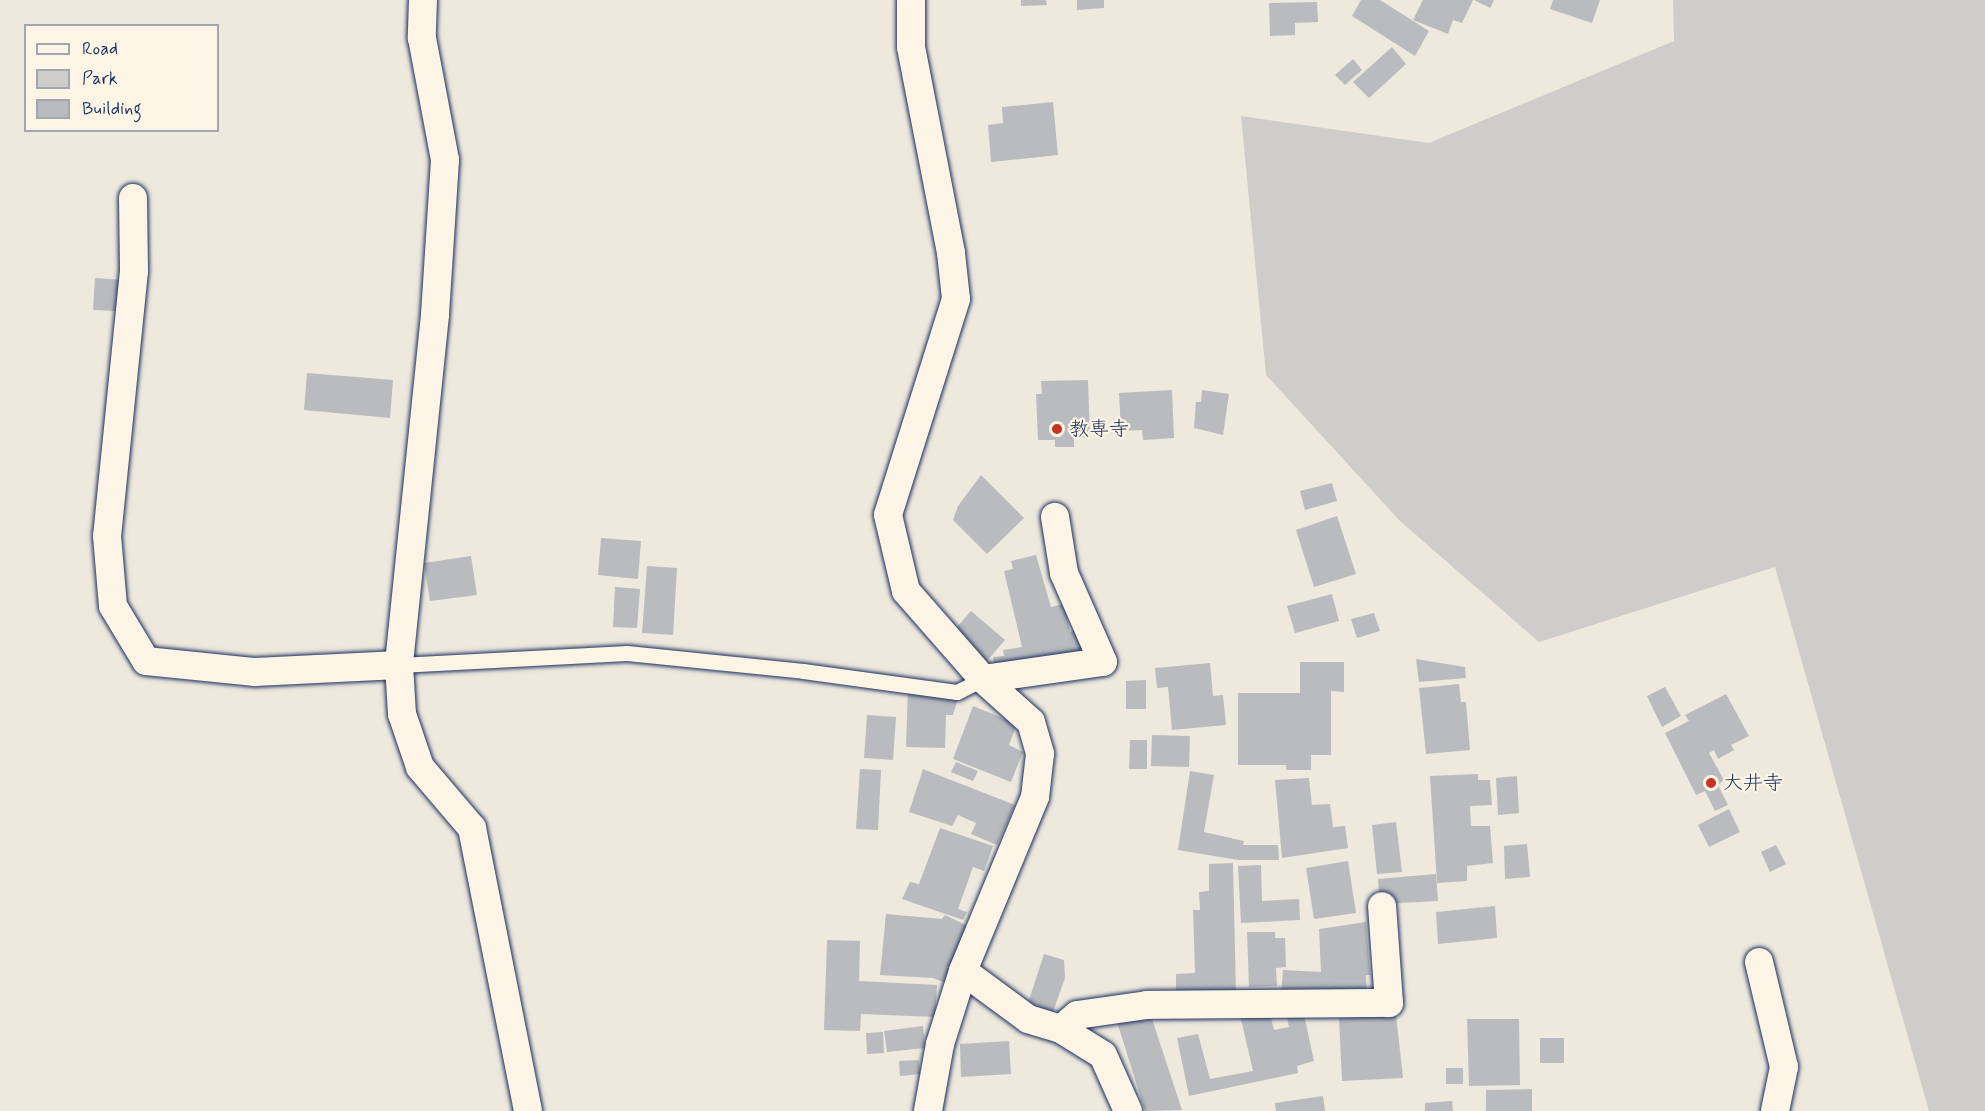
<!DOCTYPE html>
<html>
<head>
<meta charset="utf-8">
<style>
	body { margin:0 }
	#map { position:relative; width:1985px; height:1111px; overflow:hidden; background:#eee9dd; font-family:Mynerve,"Klee One",sans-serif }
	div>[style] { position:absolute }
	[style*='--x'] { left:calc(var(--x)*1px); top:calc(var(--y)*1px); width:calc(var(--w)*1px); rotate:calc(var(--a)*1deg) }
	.green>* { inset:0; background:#cfcdca }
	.building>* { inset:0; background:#babbbe }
	.roads { filter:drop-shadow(0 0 2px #1b2f5e) drop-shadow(0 0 2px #1b2f5e) }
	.service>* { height:15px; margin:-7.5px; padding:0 7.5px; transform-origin:7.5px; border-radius:7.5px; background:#fcf5e5 }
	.minor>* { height:28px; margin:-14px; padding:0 14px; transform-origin:14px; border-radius:14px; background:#fcf5e5 }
	.dots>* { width:16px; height:16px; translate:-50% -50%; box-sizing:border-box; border:3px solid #fcf5e5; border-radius:50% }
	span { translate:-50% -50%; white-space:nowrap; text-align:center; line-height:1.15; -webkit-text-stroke:4.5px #fcf5e5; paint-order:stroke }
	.poi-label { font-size:20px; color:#1b2f5e }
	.left { translate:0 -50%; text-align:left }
	.legend { position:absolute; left:24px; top:24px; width:195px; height:108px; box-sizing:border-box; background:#fcf5e5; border:2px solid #a2a6af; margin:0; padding:8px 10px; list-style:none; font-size:18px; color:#1b2f5e }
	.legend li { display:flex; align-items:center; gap:12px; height:30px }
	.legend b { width:30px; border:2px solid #a2a6af }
</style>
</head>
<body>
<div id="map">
	<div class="green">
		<i style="clip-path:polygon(1673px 0,1985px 0,1985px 1111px,1929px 1111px,1775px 567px,1539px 642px,1400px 521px,1266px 375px,1241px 116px,1429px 143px,1674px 41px)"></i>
	</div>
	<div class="building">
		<i style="clip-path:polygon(1021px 0,1046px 0,1047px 5px,1021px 6px)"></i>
		<i style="clip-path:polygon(1077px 0,1104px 0,1104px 8px,1077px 10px)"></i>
		<i style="clip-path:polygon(1361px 0,1380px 0,1429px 31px,1415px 56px,1352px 16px)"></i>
		<i style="clip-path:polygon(1423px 0,1473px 0,1462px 23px,1453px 20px,1448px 34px,1413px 20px)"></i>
		<i style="clip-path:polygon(1474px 0,1494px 0,1490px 8px)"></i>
		<i style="clip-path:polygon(1553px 0,1600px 0,1592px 23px,1550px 9px)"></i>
		<i style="clip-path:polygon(1317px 2px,1318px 22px,1295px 23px,1295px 35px,1270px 36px,1269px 3px)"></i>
		<i style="clip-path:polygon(1392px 47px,1406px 64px,1369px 98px,1353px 82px)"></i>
		<i style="clip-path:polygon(1353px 59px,1362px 70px,1345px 85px,1335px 75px)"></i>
		<i style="clip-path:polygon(1053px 102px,1058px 155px,991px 162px,988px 125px,1003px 123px,1002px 107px)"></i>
		<i style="clip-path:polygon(95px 278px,140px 281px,138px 312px,93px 310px)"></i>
		<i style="clip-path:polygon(307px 373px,393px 380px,390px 418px,304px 410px)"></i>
		<i style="clip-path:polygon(1088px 380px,1090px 437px,1074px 438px,1074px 447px,1055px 447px,1055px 440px,1038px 440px,1036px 394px,1042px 394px,1041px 381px)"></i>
		<i style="clip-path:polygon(1172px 390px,1174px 438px,1143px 440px,1142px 430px,1121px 431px,1119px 393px)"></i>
		<i style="clip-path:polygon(1202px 390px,1229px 394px,1223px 435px,1194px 428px,1196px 402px,1201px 402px)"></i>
		<i style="clip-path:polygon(981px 475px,1024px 518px,987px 554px,953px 520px,958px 506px)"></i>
		<i style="clip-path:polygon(1332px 483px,1337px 501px,1305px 510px,1300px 491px)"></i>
		<i style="clip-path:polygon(1337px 516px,1356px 574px,1314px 587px,1296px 530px)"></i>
		<i style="clip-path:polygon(601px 538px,641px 541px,638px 579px,598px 575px)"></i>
		<i style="clip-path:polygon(1036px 555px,1051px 607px,1064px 604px,1070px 632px,1080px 629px,1085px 656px,995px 669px,993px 657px,1004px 656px,1003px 650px,1022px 647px,1004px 571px,1013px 569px,1011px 561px)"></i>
		<i style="clip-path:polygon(471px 556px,477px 595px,430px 601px,424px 563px)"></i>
		<i style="clip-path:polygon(647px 566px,677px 568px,673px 635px,642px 633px)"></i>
		<i style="clip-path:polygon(615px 587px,640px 589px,637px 628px,613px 627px)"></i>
		<i style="clip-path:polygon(1332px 594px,1339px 621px,1295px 633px,1287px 606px)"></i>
		<i style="clip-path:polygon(971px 611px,1005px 640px,986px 662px,952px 633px)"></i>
		<i style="clip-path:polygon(1374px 613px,1380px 631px,1357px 638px,1351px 619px)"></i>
		<i style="clip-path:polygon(1416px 659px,1465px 667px,1466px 678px,1419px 682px)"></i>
		<i style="clip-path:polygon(1300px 662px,1344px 662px,1344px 692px,1331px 691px,1331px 755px,1311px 755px,1311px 770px,1286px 770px,1286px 765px,1238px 765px,1238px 693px,1300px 693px)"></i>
		<i style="clip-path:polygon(1210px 663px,1213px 696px,1223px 695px,1226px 725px,1172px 730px,1168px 687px,1157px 688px,1155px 668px)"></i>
		<i style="clip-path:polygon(1146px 680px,1146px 709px,1126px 709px,1126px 681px)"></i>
		<i style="clip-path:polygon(1459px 684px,1461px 702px,1466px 702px,1470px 750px,1426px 754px,1419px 688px)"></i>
		<i style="clip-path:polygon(1665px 687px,1681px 716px,1662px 727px,1647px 696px)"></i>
		<i style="clip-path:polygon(908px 688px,959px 695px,953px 715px,946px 715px,945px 748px,906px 747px)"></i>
		<i style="clip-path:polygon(1726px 694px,1749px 736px,1731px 745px,1734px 750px,1718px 759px,1714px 750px,1709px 753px,1724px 780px,1718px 785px,1728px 805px,1715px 811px,1705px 791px,1696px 795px,1665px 733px,1689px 721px,1685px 715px)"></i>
		<i style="clip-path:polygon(973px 706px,1017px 724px,1009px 745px,1023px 752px,1011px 782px,953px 759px)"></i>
		<i style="clip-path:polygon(867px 715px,896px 717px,893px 760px,864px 758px)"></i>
		<i style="clip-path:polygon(1152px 735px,1190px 736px,1189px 767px,1151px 766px)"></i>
		<i style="clip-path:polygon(1130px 740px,1147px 740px,1147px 769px,1129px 769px)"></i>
		<i style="clip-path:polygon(956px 762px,978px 771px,973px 781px,951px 772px)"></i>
		<i style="clip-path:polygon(860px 769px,881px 770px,878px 830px,856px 829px)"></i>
		<i style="clip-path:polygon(923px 769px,1015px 805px,997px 845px,971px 834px,976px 823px,958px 815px,952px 826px,909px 812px)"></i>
		<i style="clip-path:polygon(1190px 771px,1214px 775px,1204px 832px,1244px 841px,1243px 845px,1278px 845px,1279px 860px,1238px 860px,1178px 850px)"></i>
		<i style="clip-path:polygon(1478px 774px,1478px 780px,1490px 780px,1492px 805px,1470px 806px,1471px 826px,1490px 826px,1493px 863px,1467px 866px,1467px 881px,1437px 883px,1430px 776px)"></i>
		<i style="clip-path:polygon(1517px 776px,1519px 813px,1498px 815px,1496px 778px)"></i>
		<i style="clip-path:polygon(1309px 778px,1312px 805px,1330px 804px,1333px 827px,1345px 826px,1348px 848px,1282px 858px,1275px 780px)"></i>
		<i style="clip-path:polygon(1729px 809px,1740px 832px,1709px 847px,1698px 825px)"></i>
		<i style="clip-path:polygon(1396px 822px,1402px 872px,1377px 874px,1372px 825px)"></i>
		<i style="clip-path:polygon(940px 828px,993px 846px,984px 871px,973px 867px,958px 909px,967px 912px,963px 920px,902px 899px,910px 882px,919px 884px)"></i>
		<i style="clip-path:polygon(1527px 844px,1530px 877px,1505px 879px,1504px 846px)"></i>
		<i style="clip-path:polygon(1776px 845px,1786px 864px,1770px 872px,1761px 852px)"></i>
		<i style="clip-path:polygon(1348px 861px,1356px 913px,1314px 919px,1306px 868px)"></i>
		<i style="clip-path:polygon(1233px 863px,1236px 994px,1176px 995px,1176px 974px,1195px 973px,1193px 910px,1200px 910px,1199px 892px,1209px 891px,1209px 864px)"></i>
		<i style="clip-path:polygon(1261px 865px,1262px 901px,1299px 899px,1300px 920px,1241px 923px,1238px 866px)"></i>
		<i style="clip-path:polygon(1436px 874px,1438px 901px,1380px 904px,1378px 879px)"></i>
		<i style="clip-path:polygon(1495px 906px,1497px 938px,1438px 944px,1436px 912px)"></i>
		<i style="clip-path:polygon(886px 914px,942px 919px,945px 915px,968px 926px,946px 983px,933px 978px,880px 975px)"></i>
		<i style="clip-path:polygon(1366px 922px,1370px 975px,1366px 975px,1367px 998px,1281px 996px,1283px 970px,1321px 972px,1319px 929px)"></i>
		<i style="clip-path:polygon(1247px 932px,1275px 932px,1275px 938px,1285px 938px,1286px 967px,1276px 968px,1277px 986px,1249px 987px)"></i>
		<i style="clip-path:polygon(827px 940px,860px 941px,859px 981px,937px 985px,935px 1017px,861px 1014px,860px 1031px,824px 1030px)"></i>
		<i style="clip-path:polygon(1044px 954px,1064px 960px,1065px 978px,1053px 1012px,1028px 1003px)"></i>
		<i style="clip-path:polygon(1270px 1014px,1274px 1030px,1289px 1027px,1287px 1017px,1304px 1015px,1314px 1061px,1297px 1066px,1298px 1073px,1189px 1096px,1177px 1038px,1198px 1034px,1210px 1079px,1253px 1071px,1241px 1019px)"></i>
		<i style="clip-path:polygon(1396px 1015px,1403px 1078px,1342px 1081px,1339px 1018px)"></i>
		<i style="clip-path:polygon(1145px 1017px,1152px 1019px,1182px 1110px,1145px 1111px,1117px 1022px)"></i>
		<i style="clip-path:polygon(1467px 1019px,1519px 1019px,1520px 1085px,1469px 1086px)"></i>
		<i style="clip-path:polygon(923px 1026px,925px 1048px,887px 1052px,884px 1031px)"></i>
		<i style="clip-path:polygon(883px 1032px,884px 1053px,867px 1054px,866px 1033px)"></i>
		<i style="clip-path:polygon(1540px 1038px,1564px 1038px,1564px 1063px,1540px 1063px)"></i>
		<i style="clip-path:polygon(1009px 1041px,1011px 1074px,961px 1077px,960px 1044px)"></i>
		<i style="clip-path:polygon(919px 1060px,920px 1074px,900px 1076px,899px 1061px)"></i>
		<i style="clip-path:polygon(1446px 1068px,1463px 1068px,1463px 1084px,1446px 1084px)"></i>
		<i style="clip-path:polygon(1532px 1089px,1532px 1111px,1486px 1111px,1486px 1090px)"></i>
		<i style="clip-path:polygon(1323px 1096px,1325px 1111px,1276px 1111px,1275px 1103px)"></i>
		<i style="clip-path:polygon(1452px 1101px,1453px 1111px,1425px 1111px,1425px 1103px)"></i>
	</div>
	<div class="roads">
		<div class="service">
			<i style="--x:399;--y:665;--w:228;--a:-3"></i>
			<i style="--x:627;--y:653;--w:177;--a:5.8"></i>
			<i style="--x:803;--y:671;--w:155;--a:7.8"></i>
			<i style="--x:957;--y:692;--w:29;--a:-27"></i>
		</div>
		<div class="minor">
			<i style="--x:423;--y:0;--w:38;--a:92"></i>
			<i style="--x:422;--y:38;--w:124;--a:79.3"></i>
			<i style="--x:445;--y:160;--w:155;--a:93.7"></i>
			<i style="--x:435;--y:315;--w:352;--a:95.9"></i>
			<i style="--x:399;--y:665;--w:49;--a:86.5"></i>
			<i style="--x:402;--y:714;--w:56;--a:71.2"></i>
			<i style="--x:420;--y:767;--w:80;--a:49.6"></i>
			<i style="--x:472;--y:828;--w:288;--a:78.8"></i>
			<i style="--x:911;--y:0;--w:47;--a:90"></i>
			<i style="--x:911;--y:47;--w:210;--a:79"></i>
			<i style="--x:951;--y:253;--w:46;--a:83.8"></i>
			<i style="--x:956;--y:299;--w:226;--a:107.5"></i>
			<i style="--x:888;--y:515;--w:78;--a:76.7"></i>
			<i style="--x:906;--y:591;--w:117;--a:48.8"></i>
			<i style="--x:983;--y:679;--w:64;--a:41.9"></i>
			<i style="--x:1031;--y:722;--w:33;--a:74"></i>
			<i style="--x:1040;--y:754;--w:43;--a:96.6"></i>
			<i style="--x:1035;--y:797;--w:188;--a:112.5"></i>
			<i style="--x:963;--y:971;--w:77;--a:107.5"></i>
			<i style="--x:940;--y:1044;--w:68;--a:100.2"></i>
			<i style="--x:133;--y:198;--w:73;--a:89.2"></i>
			<i style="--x:134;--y:271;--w:266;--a:95.8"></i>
			<i style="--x:107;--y:536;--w:70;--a:85.1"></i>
			<i style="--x:113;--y:606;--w:64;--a:59"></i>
			<i style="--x:146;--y:661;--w:110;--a:5.8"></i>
			<i style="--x:255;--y:672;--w:144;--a:-2.8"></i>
			<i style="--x:983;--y:679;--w:121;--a:-8.1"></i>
			<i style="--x:1103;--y:662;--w:97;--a:-113.7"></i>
			<i style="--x:1064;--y:573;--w:57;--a:-99.1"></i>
			<i style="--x:1759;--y:962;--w:108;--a:76.6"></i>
			<i style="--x:1784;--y:1067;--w:45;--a:101.6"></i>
			<i style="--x:963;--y:971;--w:81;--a:36.4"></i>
			<i style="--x:1028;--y:1019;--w:34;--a:17"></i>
			<i style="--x:1061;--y:1029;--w:49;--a:31.8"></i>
			<i style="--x:1103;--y:1055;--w:61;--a:65.9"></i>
			<i style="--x:1061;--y:1029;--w:21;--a:-41"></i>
			<i style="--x:1077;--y:1015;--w:71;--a:-8.1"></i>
			<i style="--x:1147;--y:1005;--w:242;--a:-0.5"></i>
			<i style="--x:1389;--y:1003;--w:97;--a:-94.1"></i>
		</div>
	</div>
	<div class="dots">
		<i style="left:1057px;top:429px;background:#c8321e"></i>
		<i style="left:1711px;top:783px;background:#c8321e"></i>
	</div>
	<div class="poi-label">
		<span class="left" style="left:1069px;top:429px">教専寺</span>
		<span class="left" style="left:1723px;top:783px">大井寺</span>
	</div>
	<ul class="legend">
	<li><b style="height:8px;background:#fcf5e5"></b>Road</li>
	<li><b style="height:16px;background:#cfcdca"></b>Park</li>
	<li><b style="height:16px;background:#babbbe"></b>Building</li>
	</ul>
</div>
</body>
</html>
